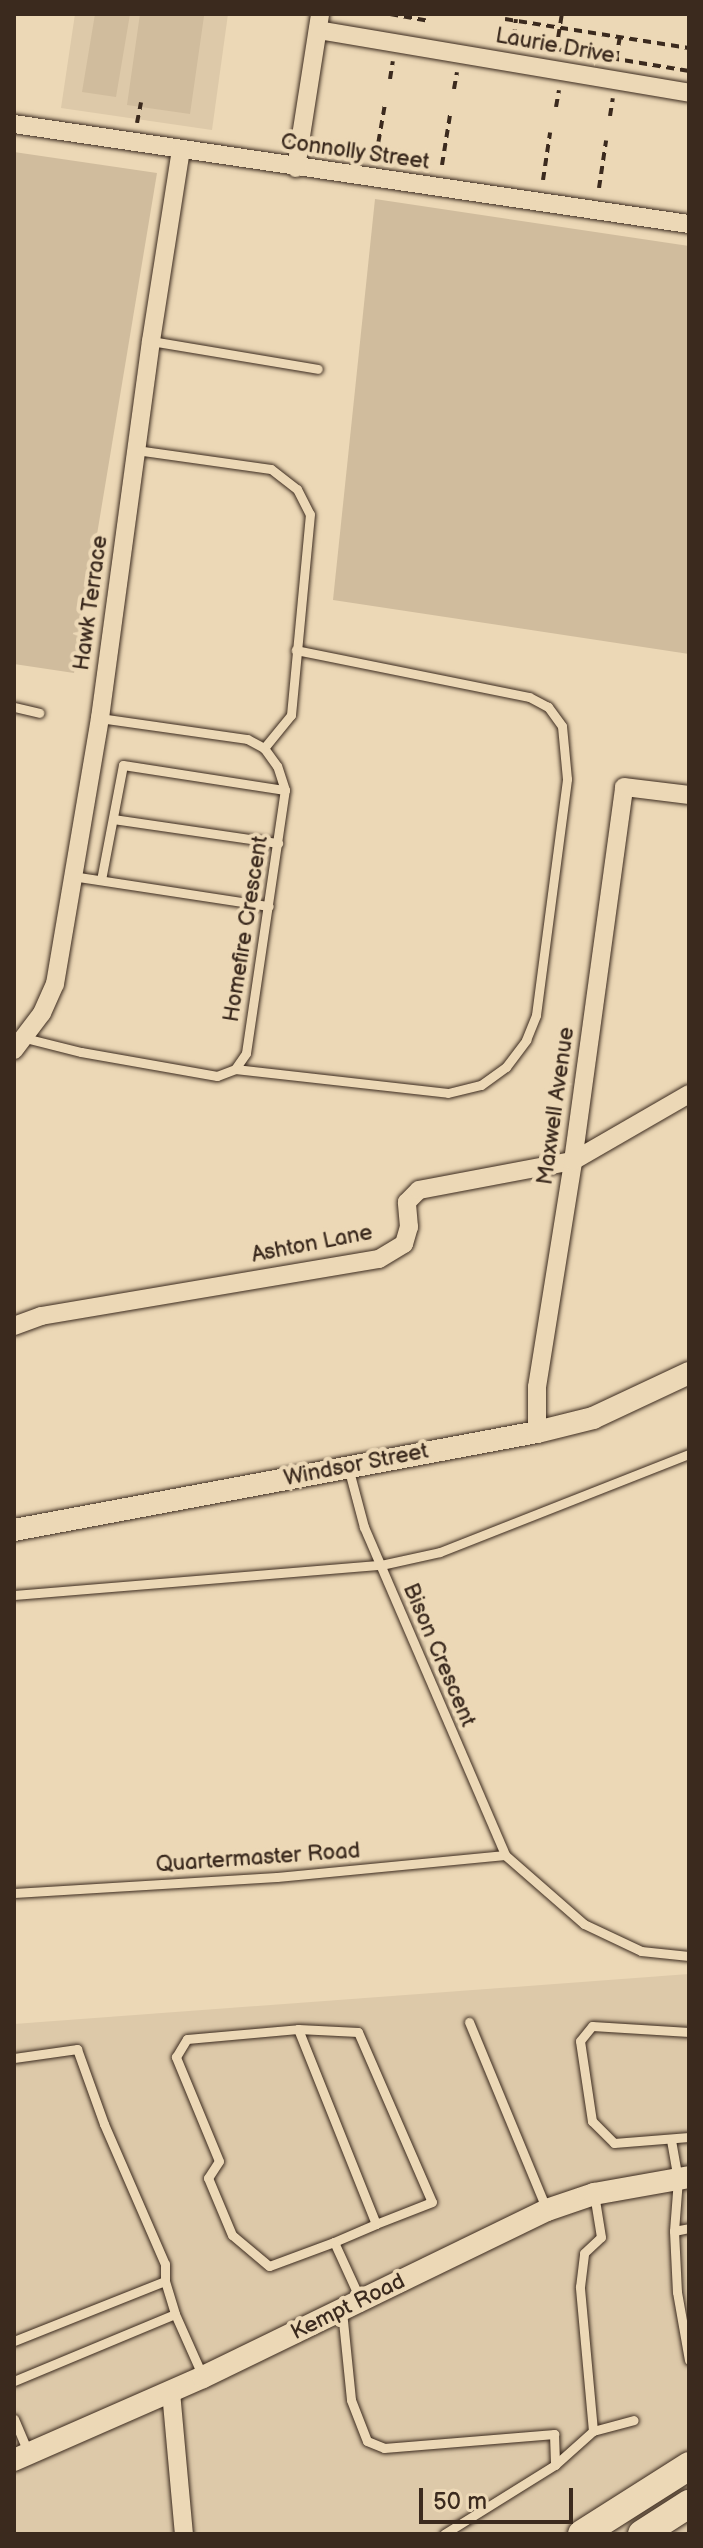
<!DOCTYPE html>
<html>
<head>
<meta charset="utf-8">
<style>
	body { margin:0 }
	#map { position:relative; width:703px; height:2548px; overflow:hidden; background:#ecd8b6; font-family:"Balsamiq Sans",sans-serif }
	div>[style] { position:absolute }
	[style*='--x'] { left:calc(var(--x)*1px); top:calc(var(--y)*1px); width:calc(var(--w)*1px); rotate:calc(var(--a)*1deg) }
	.built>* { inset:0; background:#ddc9a9 }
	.green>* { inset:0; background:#d0bc9d }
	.path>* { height:4px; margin-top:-2px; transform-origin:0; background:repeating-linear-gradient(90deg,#3b2a1e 0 8px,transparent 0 14px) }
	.roads { filter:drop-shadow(0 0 2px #3b2a1e) drop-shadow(0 0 2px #3b2a1e) }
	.service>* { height:9px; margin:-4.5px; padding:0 4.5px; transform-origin:4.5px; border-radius:4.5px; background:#ecd8b6 }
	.minor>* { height:18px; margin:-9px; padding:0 9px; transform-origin:9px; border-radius:9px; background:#ecd8b6 }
	.tertiary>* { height:22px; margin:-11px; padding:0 11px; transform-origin:11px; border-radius:11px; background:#ecd8b6 }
	.primary>* { height:28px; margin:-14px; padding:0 14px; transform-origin:14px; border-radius:14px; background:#ecd8b6 }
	span { translate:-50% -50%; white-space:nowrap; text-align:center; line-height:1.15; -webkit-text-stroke:8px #ecd8b6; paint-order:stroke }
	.street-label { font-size:22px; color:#3b2a1e }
	.frame { position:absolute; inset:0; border:16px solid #3b2a1e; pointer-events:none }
	.scale { position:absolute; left:419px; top:2488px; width:154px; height:36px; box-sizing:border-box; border:4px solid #3b2a1e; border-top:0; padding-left:10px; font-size:24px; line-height:28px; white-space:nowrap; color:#3b2a1e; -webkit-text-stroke:6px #ecd8b6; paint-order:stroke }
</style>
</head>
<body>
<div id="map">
	<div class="built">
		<i style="clip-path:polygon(75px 14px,228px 14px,212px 130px,61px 108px)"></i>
		<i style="clip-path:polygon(689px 1974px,689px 2534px,14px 2534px,14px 2024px)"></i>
	</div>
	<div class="green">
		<i style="clip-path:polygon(95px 14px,130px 14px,116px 97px,82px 92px)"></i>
		<i style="clip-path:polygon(140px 14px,204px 16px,190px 114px,127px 105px)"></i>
		<i style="clip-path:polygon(14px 152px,157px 173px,74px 673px,14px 664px)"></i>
		<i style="clip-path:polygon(375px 199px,689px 246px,689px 654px,333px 600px)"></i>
	</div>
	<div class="path">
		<i style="--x:390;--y:14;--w:40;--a:10"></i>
		<i style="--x:505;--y:19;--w:186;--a:9"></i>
		<i style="--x:514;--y:37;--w:18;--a:-84"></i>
		<i style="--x:556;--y:49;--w:135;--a:9.4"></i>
		<i style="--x:556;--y:51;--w:37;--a:-81"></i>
		<i style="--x:616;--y:59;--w:22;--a:-80"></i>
		<i style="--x:390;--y:79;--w:18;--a:-81"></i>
		<i style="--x:454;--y:89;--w:17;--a:-80"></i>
		<i style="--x:556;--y:107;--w:17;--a:-80"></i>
		<i style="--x:610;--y:116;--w:18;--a:-81"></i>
		<i style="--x:137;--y:123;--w:21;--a:-79"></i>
		<i style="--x:376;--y:156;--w:53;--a:-80.2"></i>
		<i style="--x:442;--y:165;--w:51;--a:-80.9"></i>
		<i style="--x:543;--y:180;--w:48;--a:-81.5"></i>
		<i style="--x:599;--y:188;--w:48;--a:-81.5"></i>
	</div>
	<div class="roads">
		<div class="service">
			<i style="--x:151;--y:341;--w:169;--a:9.5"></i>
			<i style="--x:136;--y:450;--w:136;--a:8"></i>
			<i style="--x:271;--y:469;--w:33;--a:38"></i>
			<i style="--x:297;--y:489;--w:28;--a:63"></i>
			<i style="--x:310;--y:514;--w:202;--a:95.4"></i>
			<i style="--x:291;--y:715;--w:43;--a:129.3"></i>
			<i style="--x:14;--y:707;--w:26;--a:13"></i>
			<i style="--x:113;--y:819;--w:167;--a:8.3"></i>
			<i style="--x:72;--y:876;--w:199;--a:8.7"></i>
			<i style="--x:101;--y:880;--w:117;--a:-79.2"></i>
			<i style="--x:123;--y:765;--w:164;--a:8.8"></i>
			<i style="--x:25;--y:1038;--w:58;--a:14"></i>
			<i style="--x:81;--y:1052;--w:138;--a:10"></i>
			<i style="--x:217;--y:1076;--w:19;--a:-21"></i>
			<i style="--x:235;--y:1069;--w:19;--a:-55"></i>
			<i style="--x:246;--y:1053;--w:266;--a:-81.6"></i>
			<i style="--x:285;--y:790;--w:25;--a:-108"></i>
			<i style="--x:277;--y:766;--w:22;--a:-126"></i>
			<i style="--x:264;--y:748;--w:19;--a:-152"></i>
			<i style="--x:247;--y:739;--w:148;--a:-171.9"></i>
			<i style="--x:235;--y:1069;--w:214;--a:6.4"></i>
			<i style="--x:448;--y:1093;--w:34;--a:-14"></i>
			<i style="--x:481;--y:1085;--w:31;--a:-36"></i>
			<i style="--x:506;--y:1067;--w:34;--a:-53"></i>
			<i style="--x:526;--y:1040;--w:27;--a:-68"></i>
			<i style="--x:536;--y:1015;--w:238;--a:-82.5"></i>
			<i style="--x:567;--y:779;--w:53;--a:-95.4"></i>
			<i style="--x:562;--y:726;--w:24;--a:-126"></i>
			<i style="--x:548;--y:707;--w:21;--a:-152"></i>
			<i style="--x:529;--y:697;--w:238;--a:-168.6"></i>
			<i style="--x:348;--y:1467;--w:62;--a:75.1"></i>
			<i style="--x:364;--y:1527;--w:357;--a:66.7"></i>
			<i style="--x:505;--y:1855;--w:105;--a:41.1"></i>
			<i style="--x:584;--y:1924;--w:63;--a:25.3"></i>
			<i style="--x:641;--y:1951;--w:48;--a:5.9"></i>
			<i style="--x:14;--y:1595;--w:368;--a:-4.7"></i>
			<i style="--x:381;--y:1565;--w:60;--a:-12.4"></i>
			<i style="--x:440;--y:1552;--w:268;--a:-21.5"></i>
			<i style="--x:14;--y:1893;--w:263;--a:-3.5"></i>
			<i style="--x:277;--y:1877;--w:229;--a:-5.5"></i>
			<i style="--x:469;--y:2022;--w:204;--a:67.5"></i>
			<i style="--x:298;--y:2029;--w:210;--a:68.2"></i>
			<i style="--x:376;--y:2224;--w:46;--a:156.8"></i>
			<i style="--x:334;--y:2242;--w:65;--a:65.4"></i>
			<i style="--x:689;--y:2032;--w:97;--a:-176.5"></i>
			<i style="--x:592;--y:2026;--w:19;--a:129"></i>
			<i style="--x:580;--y:2041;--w:81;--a:81.5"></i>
			<i style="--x:592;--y:2121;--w:31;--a:45"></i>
			<i style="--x:614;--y:2143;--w:75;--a:-4.6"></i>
			<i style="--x:14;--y:2058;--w:64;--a:-8.1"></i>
			<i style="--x:77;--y:2049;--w:80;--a:70.2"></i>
			<i style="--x:104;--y:2124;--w:153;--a:66.5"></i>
			<i style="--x:165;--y:2264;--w:17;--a:90"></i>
			<i style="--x:165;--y:2281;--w:34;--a:73"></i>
			<i style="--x:175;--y:2314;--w:69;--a:66"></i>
			<i style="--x:671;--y:2140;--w:40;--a:80"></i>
			<i style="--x:678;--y:2179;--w:52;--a:94.4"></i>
			<i style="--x:674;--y:2231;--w:61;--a:87.2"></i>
			<i style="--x:677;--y:2292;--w:69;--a:80"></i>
			<i style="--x:674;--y:2231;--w:15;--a:-11"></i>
			<i style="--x:334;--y:2242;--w:69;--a:159.7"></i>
			<i style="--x:269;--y:2266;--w:48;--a:-140"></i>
			<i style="--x:232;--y:2235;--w:62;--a:-112.8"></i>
			<i style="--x:208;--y:2178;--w:20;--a:-57"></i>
			<i style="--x:219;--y:2161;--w:113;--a:-112.5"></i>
			<i style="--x:176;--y:2057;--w:21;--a:-59"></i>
			<i style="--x:187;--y:2039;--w:111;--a:-5.1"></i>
			<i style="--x:298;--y:2029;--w:60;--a:2.9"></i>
			<i style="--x:358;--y:2032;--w:185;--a:66.5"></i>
			<i style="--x:432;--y:2202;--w:60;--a:158.6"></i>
			<i style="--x:342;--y:2311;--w:89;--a:84.2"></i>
			<i style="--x:351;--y:2400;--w:44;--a:68.7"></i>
			<i style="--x:367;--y:2441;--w:18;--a:22"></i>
			<i style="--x:384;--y:2448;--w:171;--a:-4.7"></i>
			<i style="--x:554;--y:2434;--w:31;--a:88"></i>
			<i style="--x:14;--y:2341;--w:162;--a:-21.7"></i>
			<i style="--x:14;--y:2381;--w:174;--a:-22.6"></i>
			<i style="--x:14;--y:2419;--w:38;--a:67"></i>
			<i style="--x:593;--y:2431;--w:42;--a:-15"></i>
			<i style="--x:444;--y:2534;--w:131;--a:-31.9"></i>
			<i style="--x:555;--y:2465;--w:51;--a:-41.8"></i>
			<i style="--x:593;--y:2431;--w:145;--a:-95.2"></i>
			<i style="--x:580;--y:2287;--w:34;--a:-83"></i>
			<i style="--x:584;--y:2253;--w:23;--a:-43"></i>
			<i style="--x:601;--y:2237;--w:44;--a:-99.2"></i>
		</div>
		<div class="minor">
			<i style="--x:318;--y:30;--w:376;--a:9.6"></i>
			<i style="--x:14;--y:124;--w:682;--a:8.43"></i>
			<i style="--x:296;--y:168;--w:156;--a:-81.1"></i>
			<i style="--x:14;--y:1050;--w:46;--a:-52.9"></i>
			<i style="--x:42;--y:1013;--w:32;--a:-66"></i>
			<i style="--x:55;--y:984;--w:270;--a:-80.4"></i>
			<i style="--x:100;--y:718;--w:380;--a:-82.3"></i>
			<i style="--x:151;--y:341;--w:193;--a:-81.1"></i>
			<i style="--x:14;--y:1326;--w:29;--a:-20"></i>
			<i style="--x:41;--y:1316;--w:343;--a:-9.6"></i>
			<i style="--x:379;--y:1259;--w:29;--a:-31"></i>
			<i style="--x:404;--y:1244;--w:18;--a:-74"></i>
			<i style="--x:409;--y:1227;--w:25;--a:-95"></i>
			<i style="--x:407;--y:1202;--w:17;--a:-45"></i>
			<i style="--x:419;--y:1190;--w:157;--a:-10.7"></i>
			<i style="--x:573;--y:1161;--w:134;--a:-30"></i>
			<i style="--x:537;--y:1432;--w:45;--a:-90"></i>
			<i style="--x:537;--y:1387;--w:229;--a:-80.9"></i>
			<i style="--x:573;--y:1161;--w:377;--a:-82.2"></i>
			<i style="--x:624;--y:787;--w:65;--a:7"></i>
			<i style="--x:171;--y:2392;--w:143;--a:84.8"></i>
		</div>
		<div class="tertiary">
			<i style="--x:14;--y:1530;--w:532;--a:-10.61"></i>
			<i style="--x:537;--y:1432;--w:58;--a:-14"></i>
			<i style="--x:593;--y:1418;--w:106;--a:-25.1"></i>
			<i style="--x:14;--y:2460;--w:206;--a:-23.7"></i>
			<i style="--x:203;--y:2377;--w:382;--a:-25.9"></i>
			<i style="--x:547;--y:2210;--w:50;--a:-18.8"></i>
			<i style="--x:594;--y:2194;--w:97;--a:-10.1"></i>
		</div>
		<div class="primary">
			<i style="--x:582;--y:2534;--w:127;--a:-32.4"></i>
			<i style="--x:642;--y:2534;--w:56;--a:-32.6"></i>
		</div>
	</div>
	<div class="street-label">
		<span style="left:555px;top:46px;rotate:10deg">Laurie Drive</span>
		<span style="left:355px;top:152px;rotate:8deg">Connolly Street</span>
		<span style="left:91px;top:603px;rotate:-82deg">Hawk Terrace</span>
		<span style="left:246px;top:929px;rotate:-81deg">Homefire Crescent</span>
		<span style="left:556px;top:1106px;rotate:-82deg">Maxwell Avenue</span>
		<span style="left:312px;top:1244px;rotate:-11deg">Ashton Lane</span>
		<span style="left:356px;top:1465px;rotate:-11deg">Windsor Street</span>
		<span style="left:439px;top:1655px;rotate:67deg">Bison Crescent</span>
		<span style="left:258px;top:1858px;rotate:-4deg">Quartermaster Road</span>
		<span style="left:348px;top:2307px;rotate:-26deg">Kempt Road</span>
	</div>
	<div class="frame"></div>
	<div class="scale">50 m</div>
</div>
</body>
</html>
